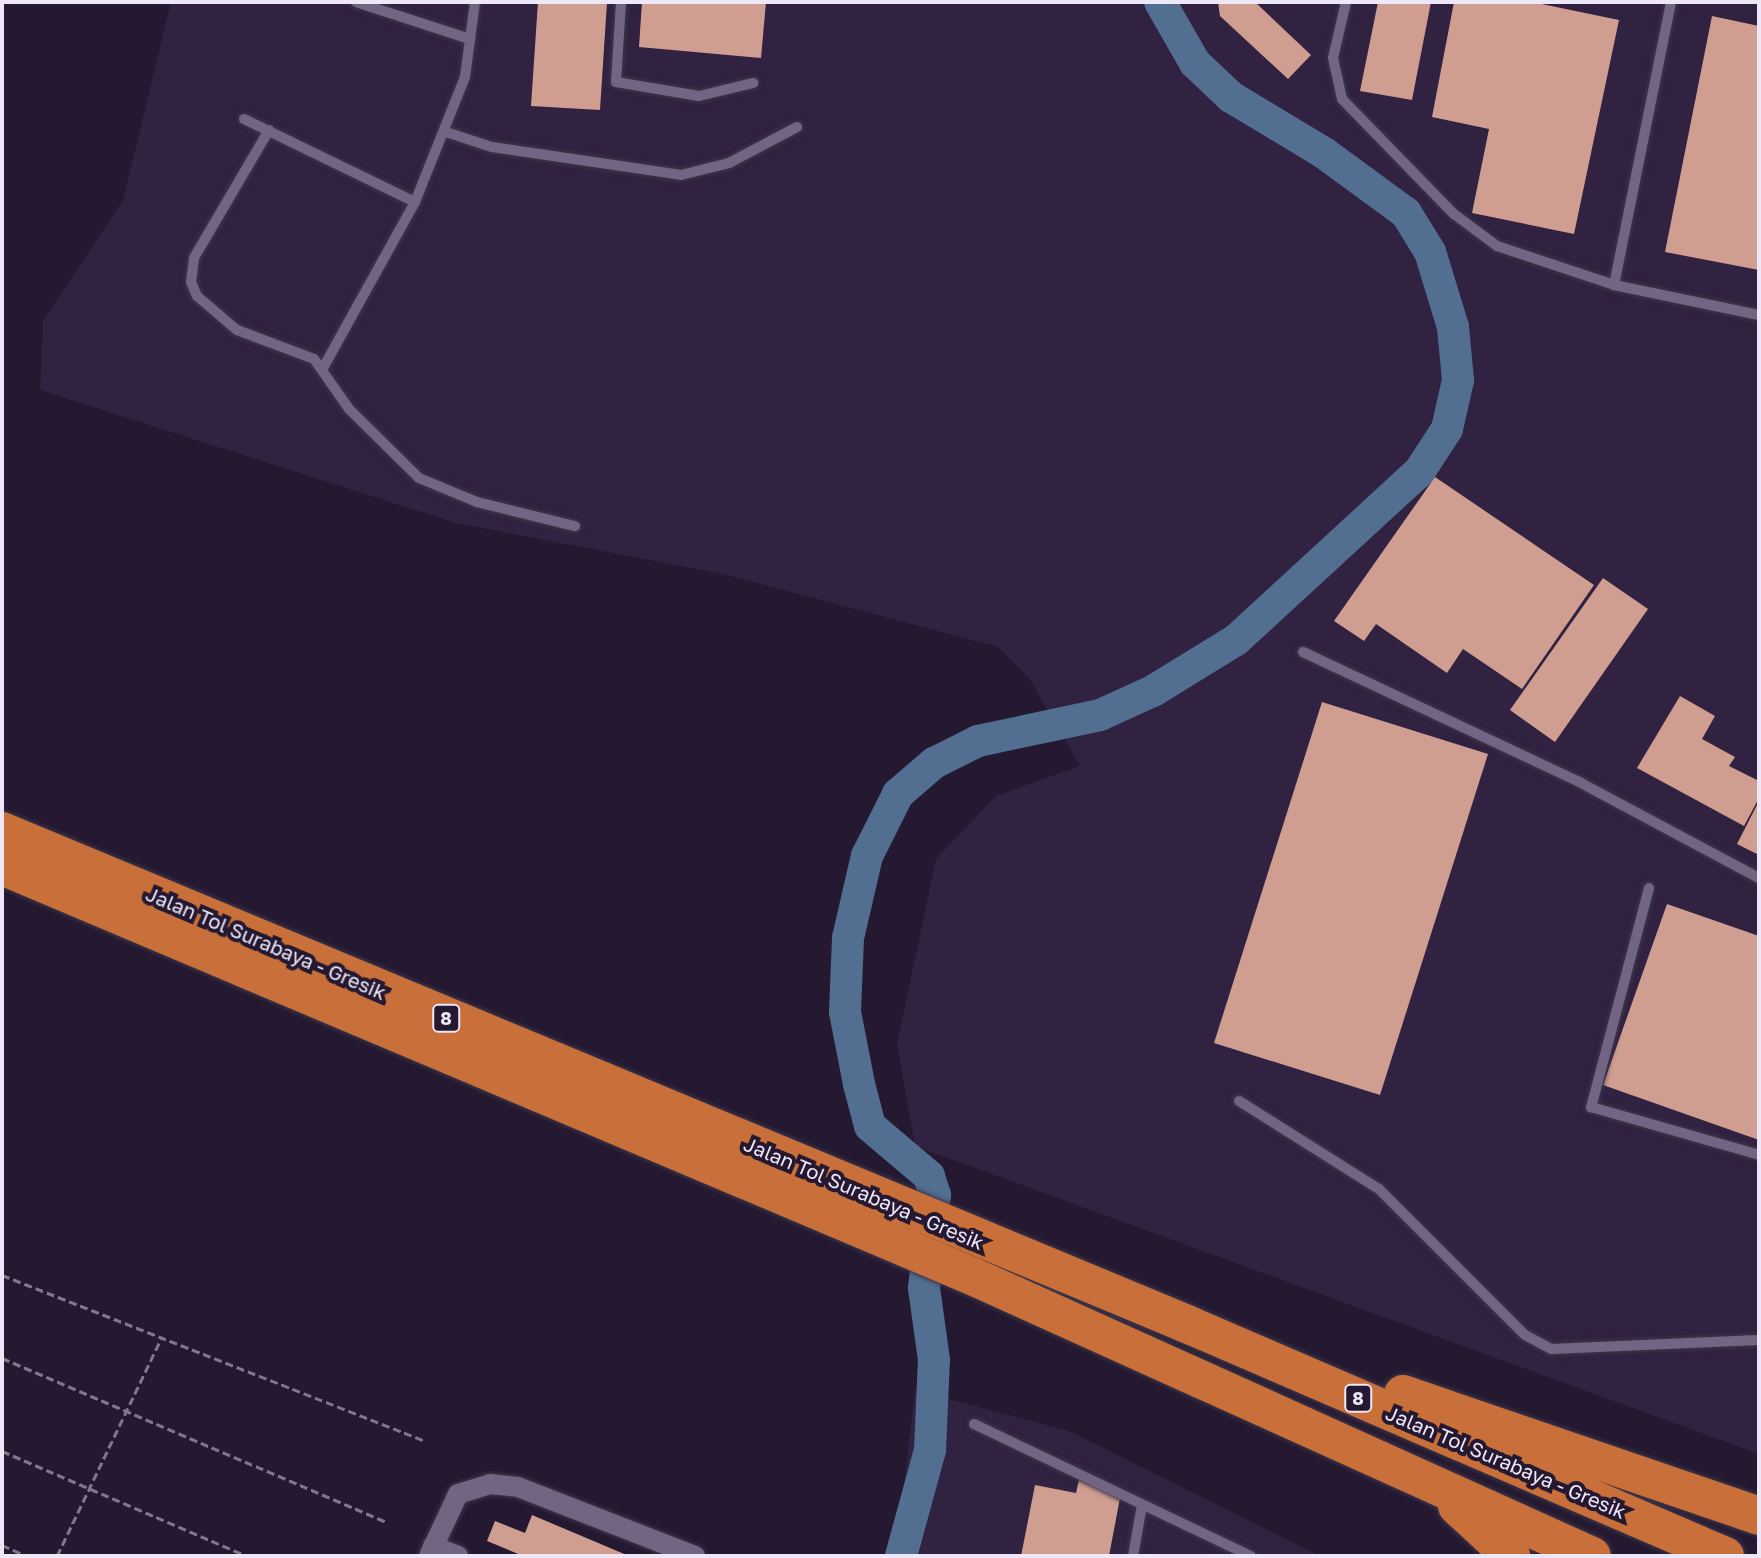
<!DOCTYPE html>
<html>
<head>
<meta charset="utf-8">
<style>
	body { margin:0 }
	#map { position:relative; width:1761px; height:1558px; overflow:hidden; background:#241931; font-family:"Golos Text",sans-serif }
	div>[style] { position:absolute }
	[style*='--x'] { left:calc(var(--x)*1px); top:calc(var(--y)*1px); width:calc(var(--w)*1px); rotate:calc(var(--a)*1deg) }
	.built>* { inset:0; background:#302240 }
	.river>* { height:32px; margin:-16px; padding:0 16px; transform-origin:16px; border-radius:16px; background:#526e90 }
	.building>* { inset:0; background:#d09e91 }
	.path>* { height:3px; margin-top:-1.5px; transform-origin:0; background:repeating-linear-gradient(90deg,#80778c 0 8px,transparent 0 12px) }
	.roads { filter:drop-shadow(0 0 2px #3e3649) drop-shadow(0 0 2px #3e3649) }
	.service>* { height:10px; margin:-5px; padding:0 5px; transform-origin:5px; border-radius:5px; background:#726583 }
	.minor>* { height:20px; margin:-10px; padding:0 10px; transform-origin:10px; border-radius:10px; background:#726583 }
	.motorway>* { height:38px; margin:-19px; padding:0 19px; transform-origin:19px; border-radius:19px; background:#c96f39 }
	span { translate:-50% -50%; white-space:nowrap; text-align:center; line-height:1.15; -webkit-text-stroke:8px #241931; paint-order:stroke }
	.shield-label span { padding:2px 6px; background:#241931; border:2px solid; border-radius:6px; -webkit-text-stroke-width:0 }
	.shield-label { font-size:18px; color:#eee7f8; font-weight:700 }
	.street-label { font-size:20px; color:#eee7f8 }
	.frame { position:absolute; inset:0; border:4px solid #eee7f8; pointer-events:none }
</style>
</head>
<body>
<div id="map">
	<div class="built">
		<i style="clip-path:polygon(160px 2px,1759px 2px,1759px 1454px,915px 1146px,897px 1044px,936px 859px,996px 796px,1080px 766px,1029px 678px,998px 647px,723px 574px,456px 523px,40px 390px,43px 321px,123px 200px,170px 6px)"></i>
		<i style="clip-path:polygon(915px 1390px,1069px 1431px,1320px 1556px,896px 1556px)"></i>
	</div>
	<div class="river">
		<i style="--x:901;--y:1556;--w:110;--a:-74.7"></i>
		<i style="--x:930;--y:1450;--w:90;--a:-87.5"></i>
		<i style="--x:934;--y:1360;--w:73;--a:-97.9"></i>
		<i style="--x:924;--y:1288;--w:94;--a:-83.3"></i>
		<i style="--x:935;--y:1195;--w:20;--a:-108"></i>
		<i style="--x:929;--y:1176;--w:77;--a:-139.7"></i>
		<i style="--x:870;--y:1126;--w:43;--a:-104.7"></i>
		<i style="--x:859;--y:1084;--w:73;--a:-101"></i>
		<i style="--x:845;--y:1012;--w:74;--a:-87.7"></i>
		<i style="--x:848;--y:938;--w:84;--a:-77"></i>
		<i style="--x:867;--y:856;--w:69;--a:-63.4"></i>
		<i style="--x:898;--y:794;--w:48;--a:-40.7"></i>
		<i style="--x:934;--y:763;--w:49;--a:-26.6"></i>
		<i style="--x:978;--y:741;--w:125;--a:-12"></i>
		<i style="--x:1100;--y:715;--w:58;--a:-24.4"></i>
		<i style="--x:1153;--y:691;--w:97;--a:-31.6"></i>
		<i style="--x:1236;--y:640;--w:248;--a:-42.6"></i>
		<i style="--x:1419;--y:472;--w:51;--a:-56.9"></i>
		<i style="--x:1447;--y:429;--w:50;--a:-77.3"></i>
		<i style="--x:1458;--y:380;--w:53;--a:-95.4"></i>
		<i style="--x:1453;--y:327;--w:78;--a:-107"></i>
		<i style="--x:1430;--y:252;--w:46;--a:-121.6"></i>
		<i style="--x:1406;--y:213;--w:102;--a:-143.8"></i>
		<i style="--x:1324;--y:153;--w:109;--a:-148.9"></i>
		<i style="--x:1231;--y:97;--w:50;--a:-136.6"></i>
		<i style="--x:1195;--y:63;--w:70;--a:-119.8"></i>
	</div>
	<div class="building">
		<i style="clip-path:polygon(538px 2px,607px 2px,600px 110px,531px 106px)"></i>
		<i style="clip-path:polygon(642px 2px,766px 2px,761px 58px,639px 47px)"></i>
		<i style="clip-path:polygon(1218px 2px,1255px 2px,1311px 55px,1288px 79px,1220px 16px)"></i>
		<i style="clip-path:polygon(1378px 2px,1431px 2px,1412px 100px,1360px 91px)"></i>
		<i style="clip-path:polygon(1454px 2px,1532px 2px,1619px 20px,1574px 234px,1472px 213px,1489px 129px,1432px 117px)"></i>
		<i style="clip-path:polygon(1712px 16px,1759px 26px,1759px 270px,1665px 252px)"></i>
		<i style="clip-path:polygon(1435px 477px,1594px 585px,1522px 689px,1463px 649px,1447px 673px,1376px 624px,1364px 641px,1334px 621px)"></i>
		<i style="clip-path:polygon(1603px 578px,1648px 609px,1555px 742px,1510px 710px)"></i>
		<i style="clip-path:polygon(1680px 696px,1715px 716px,1702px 739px,1735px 757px,1729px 766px,1759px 781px,1759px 798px,1744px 826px,1637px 768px)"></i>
		<i style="clip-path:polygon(1322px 702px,1488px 754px,1380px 1095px,1214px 1043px)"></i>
		<i style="clip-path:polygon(1759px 801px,1759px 855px,1737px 844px)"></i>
		<i style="clip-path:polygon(1667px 904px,1759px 936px,1759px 1140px,1603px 1085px)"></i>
		<i style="clip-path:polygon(1079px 1480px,1120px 1498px,1109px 1556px,1021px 1556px,1035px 1485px,1076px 1493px)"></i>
		<i style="clip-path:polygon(532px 1515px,629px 1556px,523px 1556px,487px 1541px,495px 1521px,525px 1533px)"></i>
	</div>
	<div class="path">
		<i style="--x:2;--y:1275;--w:453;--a:21.4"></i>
		<i style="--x:2;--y:1358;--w:418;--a:23.1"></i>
		<i style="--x:2;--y:1451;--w:267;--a:23.2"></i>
		<i style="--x:2;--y:1545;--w:27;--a:24"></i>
		<i style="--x:57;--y:1556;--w:241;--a:-64.4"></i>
	</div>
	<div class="roads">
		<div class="service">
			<i style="--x:356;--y:2;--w:120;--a:18"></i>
			<i style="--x:621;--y:2;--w:80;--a:93.6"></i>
			<i style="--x:616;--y:82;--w:84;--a:9.6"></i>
			<i style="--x:699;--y:96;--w:56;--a:-13.5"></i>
			<i style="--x:1346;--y:2;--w:57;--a:103.1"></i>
			<i style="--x:1333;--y:58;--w:42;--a:77.6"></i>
			<i style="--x:1342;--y:99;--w:161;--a:45.8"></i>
			<i style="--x:1454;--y:214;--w:54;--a:36.7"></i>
			<i style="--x:1497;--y:246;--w:123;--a:18.4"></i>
			<i style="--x:1614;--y:285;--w:148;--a:11.7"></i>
			<i style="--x:244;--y:119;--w:190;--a:25.9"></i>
			<i style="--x:415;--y:202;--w:135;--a:-68.2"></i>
			<i style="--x:465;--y:77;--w:76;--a:-82.4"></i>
			<i style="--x:269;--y:130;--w:148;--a:120.4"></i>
			<i style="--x:194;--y:258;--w:24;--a:97"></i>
			<i style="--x:191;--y:282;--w:15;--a:67"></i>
			<i style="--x:197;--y:296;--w:52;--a:40.4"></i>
			<i style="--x:237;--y:330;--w:82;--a:20.6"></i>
			<i style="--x:314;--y:359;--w:61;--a:55"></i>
			<i style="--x:349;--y:409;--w:98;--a:44.6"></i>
			<i style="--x:419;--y:478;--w:63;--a:22.5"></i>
			<i style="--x:477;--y:502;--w:101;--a:13.8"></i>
			<i style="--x:446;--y:132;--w:48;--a:18.1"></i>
			<i style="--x:492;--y:147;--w:191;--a:8.4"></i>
			<i style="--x:681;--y:175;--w:49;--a:-14"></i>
			<i style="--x:729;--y:163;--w:77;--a:-27.9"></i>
			<i style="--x:1614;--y:285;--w:289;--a:-78.6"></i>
			<i style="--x:323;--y:368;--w:190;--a:-61"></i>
			<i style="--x:1303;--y:652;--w:307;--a:25.2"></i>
			<i style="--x:1581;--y:783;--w:202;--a:28.1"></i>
			<i style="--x:1649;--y:888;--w:227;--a:104.8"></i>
			<i style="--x:1591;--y:1107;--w:175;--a:15.9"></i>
			<i style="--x:1239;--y:1101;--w:165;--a:32.2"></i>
			<i style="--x:1379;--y:1189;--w:206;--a:45"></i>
			<i style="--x:1525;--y:1335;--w:30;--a:28"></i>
			<i style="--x:1551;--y:1349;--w:208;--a:-2.5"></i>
			<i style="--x:974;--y:1424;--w:307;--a:25.5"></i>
			<i style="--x:1133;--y:1556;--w:52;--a:-80"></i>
		</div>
		<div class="minor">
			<i style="--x:433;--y:1546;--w:27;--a:22"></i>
			<i style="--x:429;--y:1556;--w:68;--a:-64.9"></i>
			<i style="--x:458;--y:1494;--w:34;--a:-17"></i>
			<i style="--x:490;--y:1484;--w:28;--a:6"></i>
			<i style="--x:518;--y:1487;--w:190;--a:21.3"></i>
		</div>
		<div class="motorway">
			<i style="--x:2;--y:831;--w:1283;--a:22.59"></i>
			<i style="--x:1187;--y:1324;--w:586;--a:23.33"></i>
			<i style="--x:2;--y:866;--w:1053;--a:22.91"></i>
			<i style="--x:972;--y:1276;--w:680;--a:24.3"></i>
			<i style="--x:1403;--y:1394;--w:376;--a:18.9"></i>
			<i style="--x:1457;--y:1506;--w:74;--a:42.8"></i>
		</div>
	</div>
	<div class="shield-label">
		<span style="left:446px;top:1018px">8</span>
		<span style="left:1358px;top:1398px">8</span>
	</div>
	<div class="street-label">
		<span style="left:266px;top:943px;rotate:23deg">Jalan Tol Surabaya - Gresik</span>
		<span style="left:864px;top:1193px;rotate:23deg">Jalan Tol Surabaya - Gresik</span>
		<span style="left:1506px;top:1462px;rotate:23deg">Jalan Tol Surabaya - Gresik</span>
	</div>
	<div class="frame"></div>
</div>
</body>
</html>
